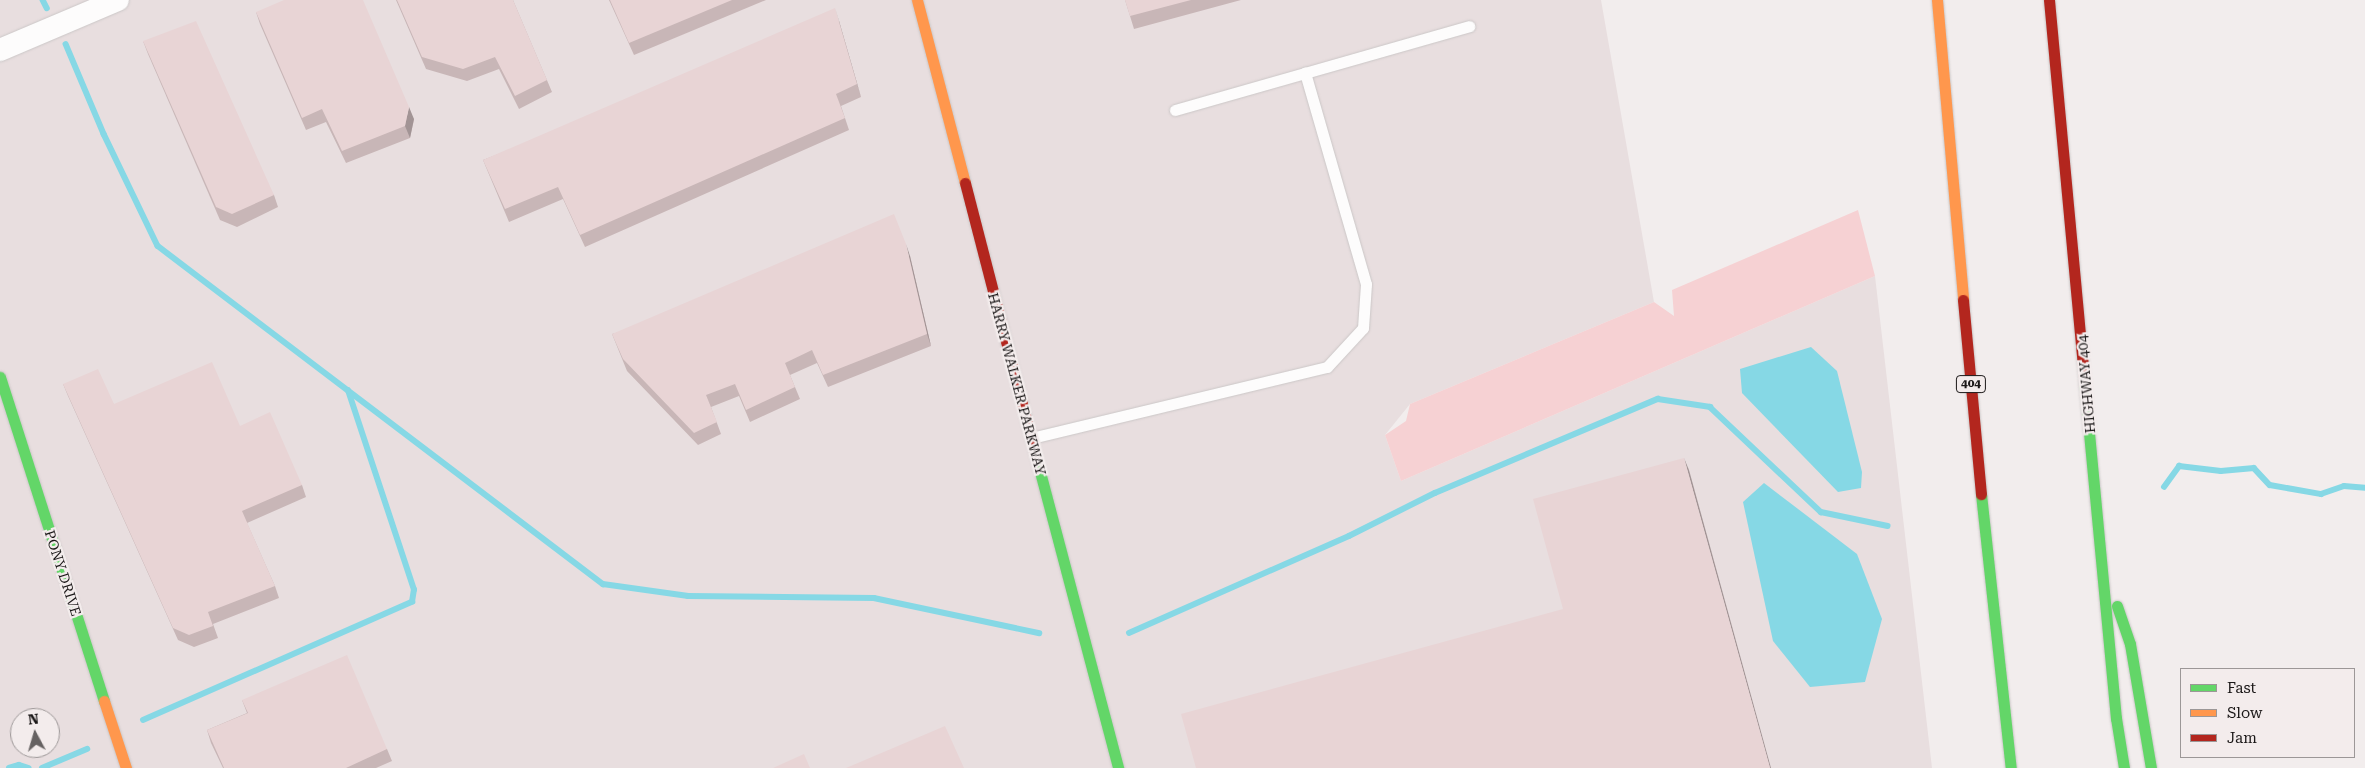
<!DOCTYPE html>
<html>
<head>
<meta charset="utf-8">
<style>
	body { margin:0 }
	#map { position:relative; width:2365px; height:768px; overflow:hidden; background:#f2eded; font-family:"Roboto Serif",serif }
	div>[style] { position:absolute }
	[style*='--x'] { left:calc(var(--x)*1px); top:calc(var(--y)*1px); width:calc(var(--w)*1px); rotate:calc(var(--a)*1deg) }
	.built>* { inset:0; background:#e8dedf }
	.green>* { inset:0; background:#f6d1d3 }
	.water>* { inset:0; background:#86d8e5 }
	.stream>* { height:5.5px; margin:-2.75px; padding:0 2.75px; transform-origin:2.75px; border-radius:2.75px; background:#86d8e5 }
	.roads { filter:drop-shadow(0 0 1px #cbc7c7) drop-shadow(0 0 1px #cbc7c7) }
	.lane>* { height:11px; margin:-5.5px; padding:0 5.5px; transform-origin:5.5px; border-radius:5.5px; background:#fdfcfc }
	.street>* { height:22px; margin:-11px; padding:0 11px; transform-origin:11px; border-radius:11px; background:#fdfcfc }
	.fast>* { height:11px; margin:-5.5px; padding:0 5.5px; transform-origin:5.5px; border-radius:5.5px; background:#63d668 }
	.slow>* { height:11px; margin:-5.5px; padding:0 5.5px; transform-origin:5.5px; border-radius:5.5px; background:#ff974d }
	.jam>* { height:11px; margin:-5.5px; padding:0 5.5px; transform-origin:5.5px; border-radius:5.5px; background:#b3261e }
	.wall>* { inset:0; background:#c8b6b7 }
	.shaded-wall>* { inset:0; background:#a29495 }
	.building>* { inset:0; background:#e8d4d5 }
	span { translate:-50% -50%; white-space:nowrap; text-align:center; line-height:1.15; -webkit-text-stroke:4.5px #f3ecec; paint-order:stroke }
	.shield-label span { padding:1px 4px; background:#f3ecec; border:1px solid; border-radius:4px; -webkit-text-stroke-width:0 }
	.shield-label { font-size:12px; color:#1a1717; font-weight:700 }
	.street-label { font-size:14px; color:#1a1717 }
	.legend { position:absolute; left:2180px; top:668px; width:175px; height:90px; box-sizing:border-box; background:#f3ecec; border:1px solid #9c9797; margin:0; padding:6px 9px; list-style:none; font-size:15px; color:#1a1717 }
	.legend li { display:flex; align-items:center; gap:10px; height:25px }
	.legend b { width:25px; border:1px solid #9c9797 }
	.north { position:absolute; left:10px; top:708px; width:50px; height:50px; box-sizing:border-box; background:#f3ecec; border:1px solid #9c9797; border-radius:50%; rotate:354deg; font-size:14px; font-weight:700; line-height:20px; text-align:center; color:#1a1717 }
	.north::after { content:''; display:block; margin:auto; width:18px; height:22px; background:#666262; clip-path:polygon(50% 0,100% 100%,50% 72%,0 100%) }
</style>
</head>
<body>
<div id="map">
	<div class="built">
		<i style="clip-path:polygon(evenodd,0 0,1601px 0,1654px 302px,1410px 404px,1385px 435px,1401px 481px,1875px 276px,1932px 768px,0 768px,0 0,20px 718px,50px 718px,50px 748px,20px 748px,20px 718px)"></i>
	</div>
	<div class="green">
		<i style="clip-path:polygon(1858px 210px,1875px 276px,1401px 481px,1385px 435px,1406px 421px,1410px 404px,1654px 302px,1674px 316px,1672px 290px)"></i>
	</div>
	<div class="water">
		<i style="clip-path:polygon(1811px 347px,1837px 371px,1862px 472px,1861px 488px,1838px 492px,1742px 393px,1740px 369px)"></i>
		<i style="clip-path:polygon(1764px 483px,1857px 554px,1882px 619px,1865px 682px,1810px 687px,1773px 641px,1743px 502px)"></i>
	</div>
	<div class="stream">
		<i style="--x:43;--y:0;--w:9;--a:63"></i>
		<i style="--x:66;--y:44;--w:98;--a:67.1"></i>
		<i style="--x:104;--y:134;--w:124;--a:64.3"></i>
		<i style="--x:158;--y:246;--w:559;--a:37.22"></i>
		<i style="--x:603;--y:584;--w:86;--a:8"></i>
		<i style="--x:688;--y:596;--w:186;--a:0.6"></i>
		<i style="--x:874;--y:598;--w:169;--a:12"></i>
		<i style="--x:2164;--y:487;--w:26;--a:-54"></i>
		<i style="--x:2179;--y:466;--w:42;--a:6.8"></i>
		<i style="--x:2221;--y:471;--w:33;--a:-5"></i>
		<i style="--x:2254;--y:468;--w:23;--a:47"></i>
		<i style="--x:2270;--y:485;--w:52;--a:10"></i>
		<i style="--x:2321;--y:494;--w:24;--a:-19"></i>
		<i style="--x:2344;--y:486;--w:21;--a:5"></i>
		<i style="--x:1129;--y:633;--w:240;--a:-23.8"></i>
		<i style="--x:1349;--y:536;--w:96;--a:-26.6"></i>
		<i style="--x:1435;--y:493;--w:242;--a:-22.9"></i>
		<i style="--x:1658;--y:399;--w:53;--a:8.7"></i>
		<i style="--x:1710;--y:407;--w:153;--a:43.4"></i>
		<i style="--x:1821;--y:512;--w:68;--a:11.8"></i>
		<i style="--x:143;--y:720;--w:294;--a:-23.7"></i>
		<i style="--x:412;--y:602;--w:12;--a:-81"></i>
		<i style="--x:414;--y:590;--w:210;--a:-108.3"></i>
		<i style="--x:9;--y:768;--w:10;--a:-17"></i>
		<i style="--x:19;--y:765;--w:10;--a:17"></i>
		<i style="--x:42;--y:768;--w:49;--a:-22.9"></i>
	</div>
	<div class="roads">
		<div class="lane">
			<i style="--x:1175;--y:110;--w:306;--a:-15.9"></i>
			<i style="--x:1031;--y:438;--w:304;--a:-13.5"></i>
			<i style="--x:1327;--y:367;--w:53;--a:-47.3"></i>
			<i style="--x:1363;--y:328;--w:44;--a:-86.1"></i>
			<i style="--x:1366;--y:284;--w:220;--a:-106.1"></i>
		</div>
		<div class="street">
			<i style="--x:0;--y:50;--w:128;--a:-23"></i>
		</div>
		<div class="fast">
			<i style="--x:0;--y:377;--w:340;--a:72.2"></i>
			<i style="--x:2084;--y:380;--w:340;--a:84.6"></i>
			<i style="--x:2116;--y:718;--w:51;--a:80.9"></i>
			<i style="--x:1035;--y:453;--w:326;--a:75.2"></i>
			<i style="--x:1981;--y:494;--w:276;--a:83.8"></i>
			<i style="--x:2117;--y:606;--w:40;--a:71.1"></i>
			<i style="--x:2130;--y:644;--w:126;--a:80.4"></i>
		</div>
		<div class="slow">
			<i style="--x:917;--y:0;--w:189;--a:75.3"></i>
			<i style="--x:1937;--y:0;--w:301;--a:85"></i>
			<i style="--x:104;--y:701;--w:71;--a:71.8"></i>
		</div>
		<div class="jam">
			<i style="--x:2049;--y:0;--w:382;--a:84.7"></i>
			<i style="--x:965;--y:183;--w:279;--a:75.5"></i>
			<i style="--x:1963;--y:300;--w:195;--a:84.7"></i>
		</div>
	</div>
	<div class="wall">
		<i style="clip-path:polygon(396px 0,513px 0,552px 92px,519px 109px,499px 69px,467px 81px,426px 69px)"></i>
		<i style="clip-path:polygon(609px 0,766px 0,634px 55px)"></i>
		<i style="clip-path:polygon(1125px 0,1241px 0,1134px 29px,1130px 16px)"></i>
		<i style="clip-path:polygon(256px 12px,414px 119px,410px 138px,346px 163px,326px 122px,306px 130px,260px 24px)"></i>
		<i style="clip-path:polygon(839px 21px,861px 97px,841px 106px,849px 130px,585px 247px,563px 199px,509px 222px,488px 172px,483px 160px)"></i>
		<i style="clip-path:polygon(143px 41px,274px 195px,278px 207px,237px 227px,220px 220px,148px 54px)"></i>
		<i style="clip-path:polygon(910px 256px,931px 346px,828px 387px,817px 363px,790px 375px,800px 399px,750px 422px,739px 396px,711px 407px,721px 434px,698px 445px,627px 371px,612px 334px)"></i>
		<i style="clip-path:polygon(63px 384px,114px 404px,302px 485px,306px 497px,247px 523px,275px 586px,279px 598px,213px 624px,218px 638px,194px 647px,178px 640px,68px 396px)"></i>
		<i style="clip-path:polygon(242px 700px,387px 749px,392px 761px,376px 768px,223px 768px,211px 743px,207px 730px,247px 713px)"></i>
	</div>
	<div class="shaded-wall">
		<i style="clip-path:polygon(835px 8px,839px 21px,861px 97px,857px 84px)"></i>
		<i style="clip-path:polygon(409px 107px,414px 119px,410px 138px,405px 126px)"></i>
		<i style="clip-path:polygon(906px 244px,910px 256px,931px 346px,927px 334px)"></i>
		<i style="clip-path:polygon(1684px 458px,1689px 470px,1771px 768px,1770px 768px)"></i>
	</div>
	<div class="building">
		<i style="clip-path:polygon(284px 0,363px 0,409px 107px,405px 126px,342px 151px,322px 109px,302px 118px,256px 12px)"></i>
		<i style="clip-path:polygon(397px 0,513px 0,547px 80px,515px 96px,495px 57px,463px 69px,422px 57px)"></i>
		<i style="clip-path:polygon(610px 0,732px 0,629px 43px)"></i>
		<i style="clip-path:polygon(1125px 0,1191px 0,1130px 16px)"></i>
		<i style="clip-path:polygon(835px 8px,857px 84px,836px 94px,845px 118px,580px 235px,558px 187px,505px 209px,483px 160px)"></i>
		<i style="clip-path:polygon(196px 21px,274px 195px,232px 214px,216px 207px,143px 41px)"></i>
		<i style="clip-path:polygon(894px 214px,906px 244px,927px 334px,823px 375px,812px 350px,785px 363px,795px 387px,746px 410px,735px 384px,706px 395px,717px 422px,694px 433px,623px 359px,612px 334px)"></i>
		<i style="clip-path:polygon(212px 362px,240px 426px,270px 412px,302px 485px,242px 511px,275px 586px,208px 612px,213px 626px,189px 635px,173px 628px,63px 384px,98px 369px,114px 404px)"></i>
		<i style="clip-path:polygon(1684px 458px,1770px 768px,1196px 768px,1181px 714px,1563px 609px,1533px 499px)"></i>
		<i style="clip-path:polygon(347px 655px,387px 749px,346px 768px,224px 768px,207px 730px,248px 713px,242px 700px)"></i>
		<i style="clip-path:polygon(945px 726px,964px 768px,846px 768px)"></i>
		<i style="clip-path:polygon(804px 754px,810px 768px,773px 768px)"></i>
	</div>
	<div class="shield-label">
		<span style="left:1971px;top:384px">404</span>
	</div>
	<div class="street-label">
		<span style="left:1017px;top:384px;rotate:75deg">HARRY WALKER PARKWAY</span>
		<span style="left:2086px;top:384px;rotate:-95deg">HIGHWAY 404</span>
		<span style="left:63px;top:573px;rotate:72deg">PONY DRIVE</span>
	</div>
	<ul class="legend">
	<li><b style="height:6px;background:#63d668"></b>Fast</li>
	<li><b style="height:6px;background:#ff974d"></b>Slow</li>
	<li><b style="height:6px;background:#b3261e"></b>Jam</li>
	</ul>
	<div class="north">N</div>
</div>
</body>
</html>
